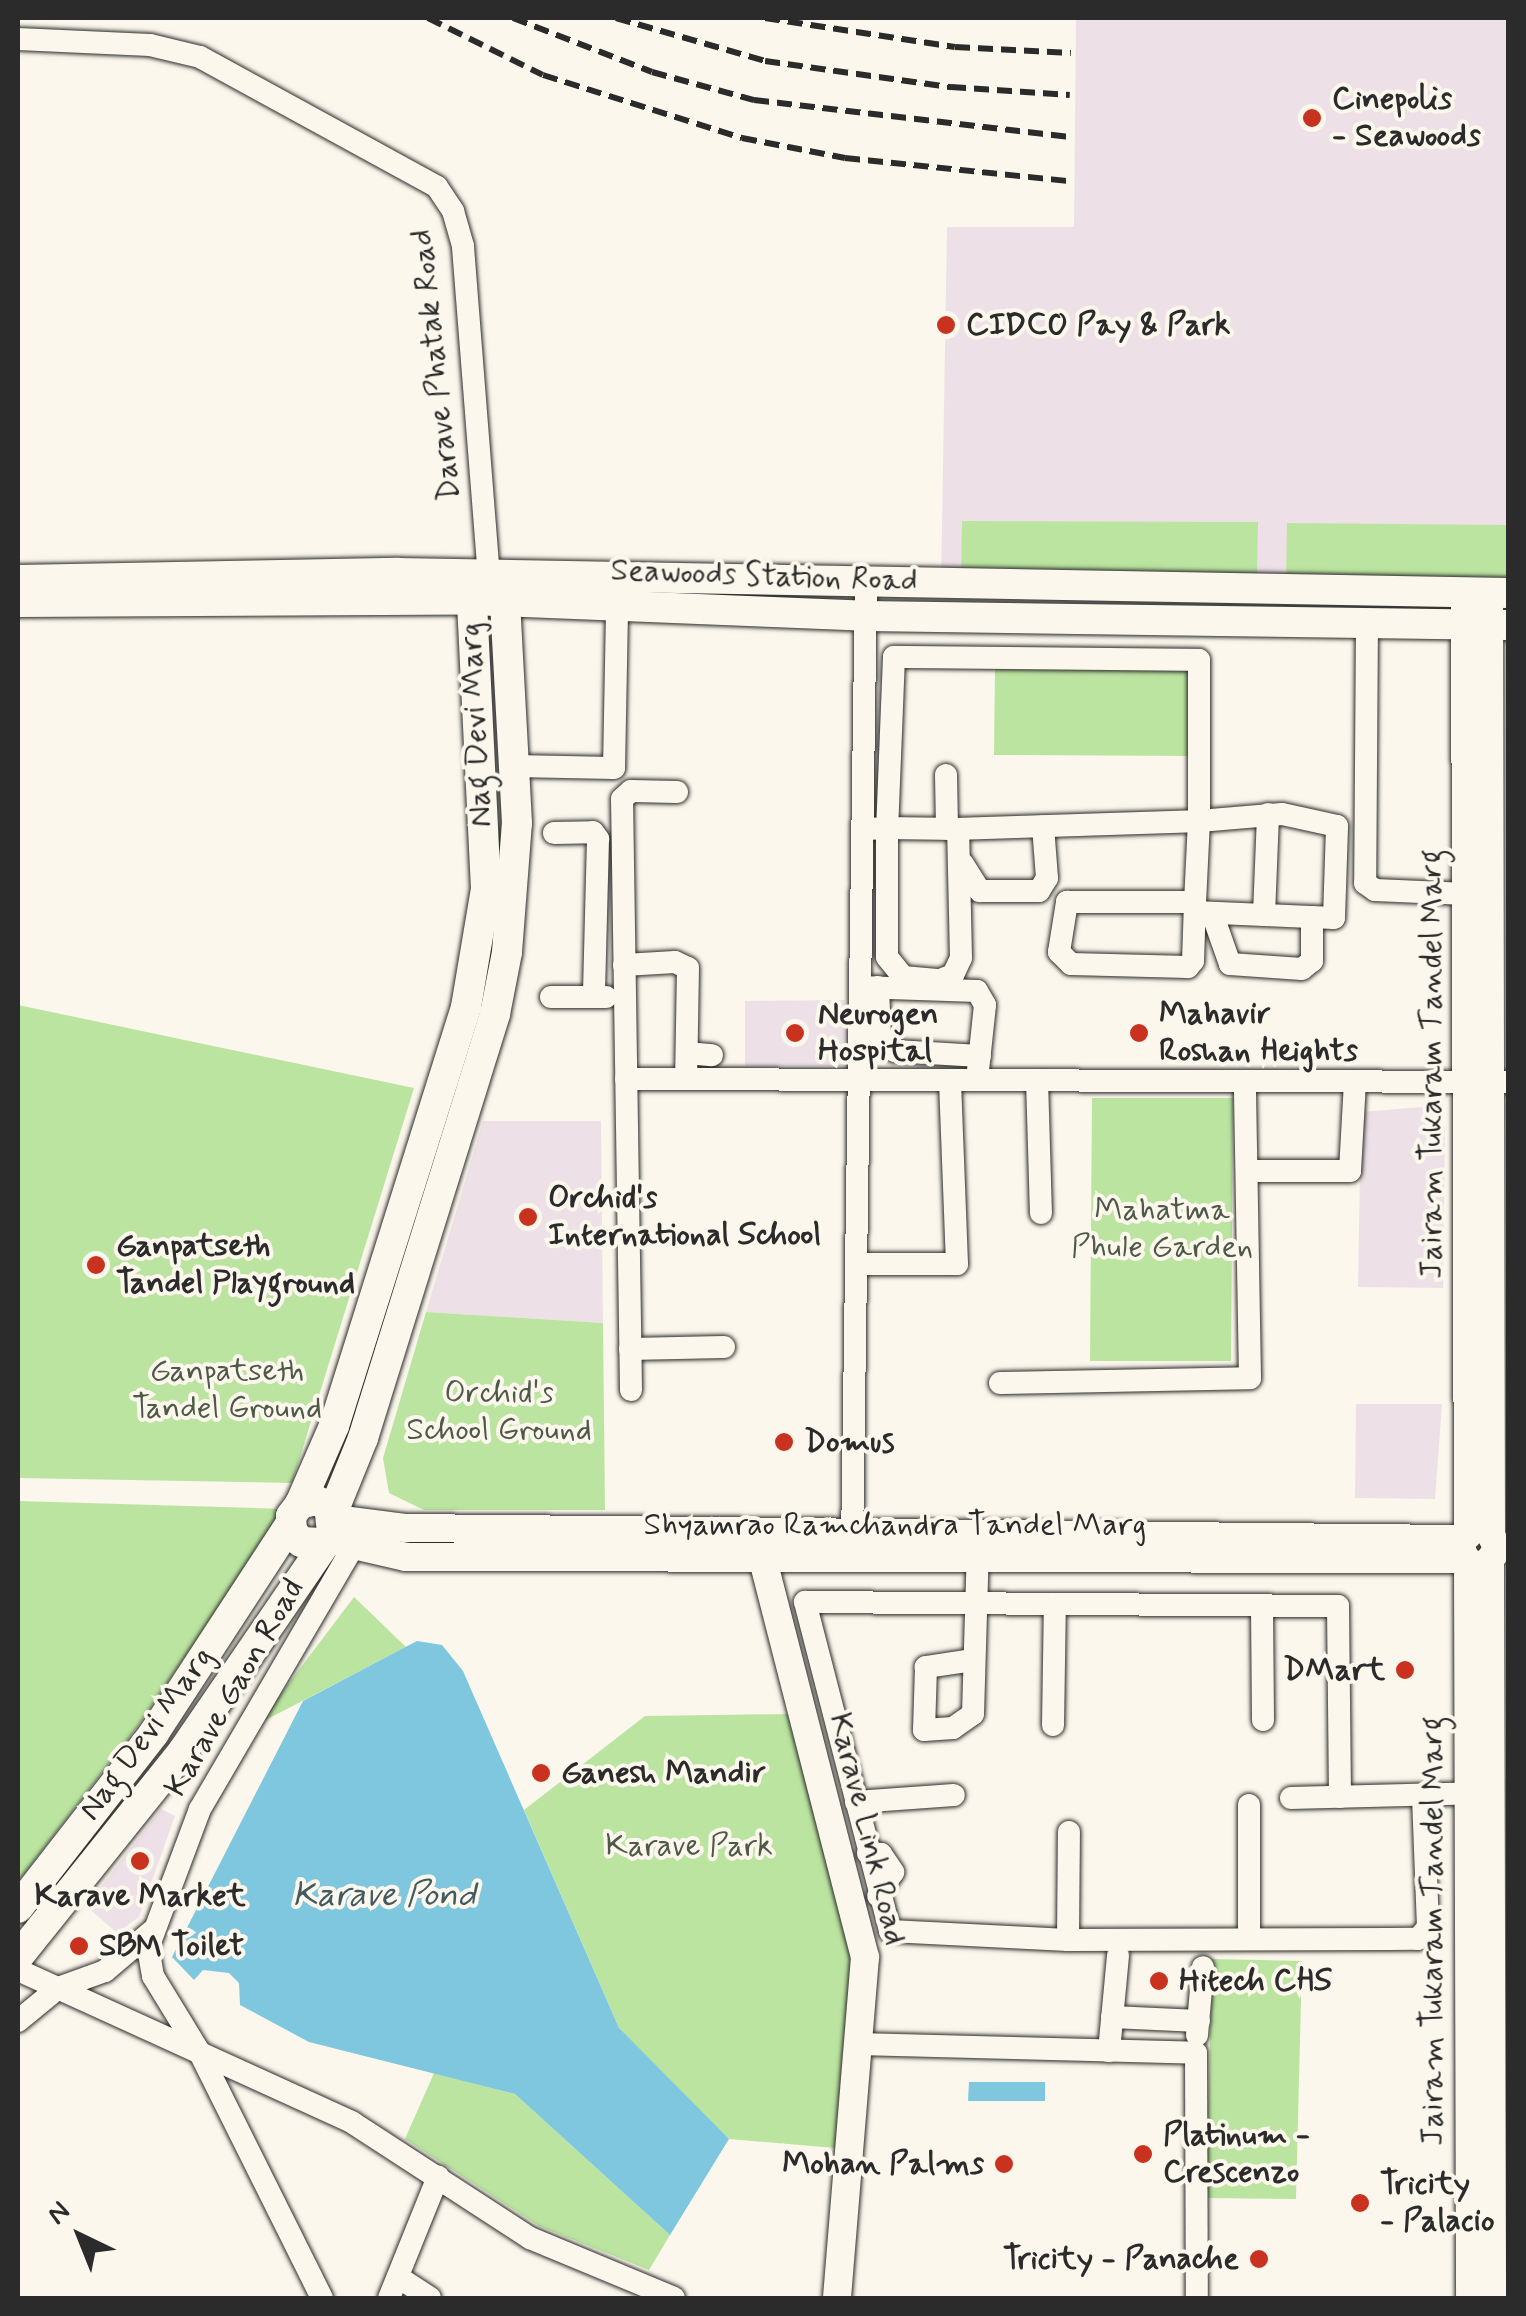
<!DOCTYPE html>
<html>
<head>
<meta charset="utf-8">
<style>
	body { margin:0 }
	#map { position:relative; width:1526px; height:2316px; overflow:hidden; background:#fbf7ec; font-family:Mynerve,sans-serif }
	div>[style] { position:absolute }
	[style*='--x'] { left:calc(var(--x)*1px); top:calc(var(--y)*1px); width:calc(var(--w)*1px); rotate:calc(var(--a)*1deg) }
	.built>* { inset:0; background:#ede1e7 }
	.green>* { inset:0; background:#bbe4a0 }
	.water>* { inset:0; background:#7ec7de }
	.roads { filter:drop-shadow(0 0 2px #2b2b2b) drop-shadow(0 0 2px #2b2b2b) }
	.minor>* { height:22px; margin:-11px; padding:0 11px; transform-origin:11px; border-radius:11px; background:#fbf7ec }
	.tertiary>* { height:28px; margin:-14px; padding:0 14px; transform-origin:14px; border-radius:14px; background:#fbf7ec }
	.secondary>* { height:30px; margin:-15px; padding:0 15px; transform-origin:15px; border-radius:15px; background:#fbf7ec }
	.rail>* { height:6px; margin-top:-3px; transform-origin:0; background:repeating-linear-gradient(90deg,#2b2b2b 0 15px,transparent 0 23px) }
	.dots>* { width:28px; height:28px; translate:-50% -50%; box-sizing:border-box; border:5px solid #fbf7ec; border-radius:50% }
	span { translate:-50% -50%; white-space:nowrap; text-align:center; line-height:1.15; -webkit-text-stroke:8px #fbf7ec; paint-order:stroke }
	.poi-label { font-size:32px; color:#2b2b2b; font-weight:700 }
	.left { translate:0 -50%; text-align:left }
	.right { translate:-100% -50%; text-align:right }
	.street-label { font-size:32px; color:#2b2b2b }
	.park-label { font-size:32px; color:#4f5948 }
	.water-label { font-size:35px; color:#445a61; font-style:italic }
	.frame { position:absolute; inset:0; border:20px solid #2b2b2b; pointer-events:none }
	.north { position:absolute; left:30px; top:2186px; width:100px; height:100px; -webkit-text-stroke:8px #fbf7ec; paint-order:stroke; rotate:317deg; font-size:28px; font-weight:700; line-height:40px; text-align:center; color:#2b2b2b }
	.north::after { content:''; display:block; margin:auto; width:35px; height:45px; background:#2b2b2b; clip-path:polygon(50% 0,100% 100%,50% 72%,0 100%) }
</style>
</head>
<body>
<div id="map">
	<div class="built">
		<i style="clip-path:polygon(1076px 18px,1508px 18px,1508px 593px,941px 586px,947px 227px,1074px 227px)"></i>
		<i style="clip-path:polygon(845px 1000px,844px 1066px,745px 1066px,745px 1001px)"></i>
		<i style="clip-path:polygon(1422px 1107px,1445px 1127px,1443px 1288px,1358px 1287px,1361px 1112px)"></i>
		<i style="clip-path:polygon(483px 1121px,601px 1121px,603px 1323px,426px 1312px)"></i>
		<i style="clip-path:polygon(1356px 1404px,1442px 1404px,1435px 1499px,1355px 1498px)"></i>
		<i style="clip-path:polygon(1504px 1778px,1508px 1779px,1508px 2212px,1504px 2212px)"></i>
		<i style="clip-path:polygon(161px 1809px,175px 1816px,139px 1917px,117px 1933px,86px 1906px)"></i>
	</div>
	<div class="green">
		<i style="clip-path:polygon(962px 521px,1258px 522px,1257px 576px,961px 575px)"></i>
		<i style="clip-path:polygon(1287px 523px,1508px 525px,1508px 582px,1286px 579px)"></i>
		<i style="clip-path:polygon(995px 666px,1190px 667px,1189px 756px,994px 755px)"></i>
		<i style="clip-path:polygon(18px 1005px,414px 1088px,292px 1483px,18px 1478px)"></i>
		<i style="clip-path:polygon(1092px 1098px,1233px 1098px,1231px 1361px,1090px 1361px)"></i>
		<i style="clip-path:polygon(426px 1312px,603px 1323px,605px 1510px,424px 1510px,389px 1493px,383px 1458px)"></i>
		<i style="clip-path:polygon(18px 1501px,286px 1509px,137px 1727px,18px 1882px)"></i>
		<i style="clip-path:polygon(354px 1597px,406px 1647px,258px 1724px)"></i>
		<i style="clip-path:polygon(789px 1714px,851px 1953px,835px 2148px,729px 2139px,641px 2057px,619px 2028px,524px 1810px,645px 1716px)"></i>
		<i style="clip-path:polygon(1212px 1959px,1302px 1961px,1296px 2199px,1206px 2198px)"></i>
		<i style="clip-path:polygon(434px 2073px,515px 2094px,670px 2235px,649px 2270px,539px 2226px,405px 2139px)"></i>
	</div>
	<div class="water">
		<i style="clip-path:polygon(417px 1641px,442px 1645px,463px 1671px,619px 2028px,729px 2139px,670px 2235px,515px 2094px,309px 2042px,240px 2005px,239px 1983px,229px 1973px,203px 1970px,194px 1980px,172px 1957px,303px 1701px)"></i>
		<i style="clip-path:polygon(969px 2082px,1045px 2082px,1045px 2101px,968px 2101px)"></i>
	</div>
	<div class="roads">
		<div class="minor">
			<i style="--x:18;--y:39;--w:132;--a:2.6"></i>
			<i style="--x:150;--y:45;--w:51;--a:13.5"></i>
			<i style="--x:200;--y:57;--w:270;--a:28.7"></i>
			<i style="--x:437;--y:187;--w:29;--a:56"></i>
			<i style="--x:453;--y:211;--w:37;--a:74"></i>
			<i style="--x:463;--y:247;--w:329;--a:85.5"></i>
			<i style="--x:1367;--y:622;--w:261;--a:90.4"></i>
			<i style="--x:1365;--y:883;--w:12;--a:35"></i>
			<i style="--x:1375;--y:890;--w:92;--a:2.5"></i>
			<i style="--x:514;--y:766;--w:100;--a:1.1"></i>
			<i style="--x:614;--y:768;--w:162;--a:-88.9"></i>
			<i style="--x:946;--y:775;--w:54;--a:88.9"></i>
			<i style="--x:863;--y:829;--w:24;--a:-2"></i>
			<i style="--x:887;--y:828;--w:71;--a:0.8"></i>
			<i style="--x:958;--y:829;--w:241;--a:-1.9"></i>
			<i style="--x:1199;--y:821;--w:161;--a:-90"></i>
			<i style="--x:1199;--y:660;--w:305;--a:-179.4"></i>
			<i style="--x:894;--y:657;--w:171;--a:92.3"></i>
			<i style="--x:887;--y:828;--w:129;--a:90"></i>
			<i style="--x:887;--y:957;--w:26;--a:51"></i>
			<i style="--x:903;--y:977;--w:37;--a:5"></i>
			<i style="--x:940;--y:980;--w:14;--a:-21"></i>
			<i style="--x:953;--y:975;--w:19;--a:-65"></i>
			<i style="--x:961;--y:958;--w:129;--a:-91.3"></i>
			<i style="--x:554;--y:833;--w:39;--a:-1"></i>
			<i style="--x:593;--y:832;--w:9;--a:54"></i>
			<i style="--x:598;--y:839;--w:158;--a:91.5"></i>
			<i style="--x:963;--y:864;--w:32;--a:58"></i>
			<i style="--x:980;--y:891;--w:59;--a:0"></i>
			<i style="--x:1039;--y:891;--w:15;--a:-58"></i>
			<i style="--x:1047;--y:878;--w:52;--a:-94.4"></i>
			<i style="--x:1195;--y:912;--w:139;--a:2.5"></i>
			<i style="--x:1334;--y:918;--w:92;--a:-88.1"></i>
			<i style="--x:1337;--y:826;--w:56;--a:-167.7"></i>
			<i style="--x:1282;--y:814;--w:83;--a:175.2"></i>
			<i style="--x:1199;--y:821;--w:81;--a:92.8"></i>
			<i style="--x:1195;--y:902;--w:59;--a:91.9"></i>
			<i style="--x:1193;--y:961;--w:8;--a:130"></i>
			<i style="--x:1188;--y:967;--w:117;--a:-178.5"></i>
			<i style="--x:1071;--y:964;--w:17;--a:-135"></i>
			<i style="--x:1059;--y:952;--w:51;--a:-80.9"></i>
			<i style="--x:1067;--y:902;--w:128;--a:0"></i>
			<i style="--x:1212;--y:913;--w:54;--a:70.6"></i>
			<i style="--x:1230;--y:964;--w:72;--a:4"></i>
			<i style="--x:1302;--y:969;--w:13;--a:-39"></i>
			<i style="--x:1312;--y:961;--w:44;--a:-90"></i>
			<i style="--x:1264;--y:915;--w:101;--a:-87.7"></i>
			<i style="--x:624;--y:965;--w:51;--a:-3.4"></i>
			<i style="--x:675;--y:962;--w:14;--a:25"></i>
			<i style="--x:688;--y:968;--w:111;--a:91"></i>
			<i style="--x:860;--y:987;--w:117;--a:2"></i>
			<i style="--x:977;--y:991;--w:16;--a:60"></i>
			<i style="--x:985;--y:1005;--w:75;--a:96.1"></i>
			<i style="--x:878;--y:987;--w:49;--a:87.7"></i>
			<i style="--x:880;--y:1036;--w:21;--a:45"></i>
			<i style="--x:895;--y:1051;--w:85;--a:3.4"></i>
			<i style="--x:551;--y:997;--w:55;--a:0"></i>
			<i style="--x:687;--y:1053;--w:25;--a:5"></i>
			<i style="--x:626;--y:1079;--w:882;--a:0.19"></i>
			<i style="--x:1037;--y:1080;--w:133;--a:88.3"></i>
			<i style="--x:1247;--y:1171;--w:103;--a:0"></i>
			<i style="--x:1350;--y:1171;--w:90;--a:-86.8"></i>
			<i style="--x:856;--y:1264;--w:101;--a:0"></i>
			<i style="--x:957;--y:1264;--w:184;--a:-92.2"></i>
			<i style="--x:630;--y:1349;--w:94;--a:-1.2"></i>
			<i style="--x:1000;--y:1383;--w:250;--a:-1.1"></i>
			<i style="--x:1250;--y:1378;--w:297;--a:-91"></i>
			<i style="--x:631;--y:1390;--w:591;--a:-90.87"></i>
			<i style="--x:622;--y:799;--w:12;--a:-42"></i>
			<i style="--x:631;--y:791;--w:46;--a:1.2"></i>
			<i style="--x:852;--y:1546;--w:961;--a:-89.17"></i>
			<i style="--x:1262;--y:1607;--w:113;--a:89.5"></i>
			<i style="--x:973;--y:1660;--w:48;--a:171.5"></i>
			<i style="--x:926;--y:1667;--w:63;--a:91.8"></i>
			<i style="--x:924;--y:1730;--w:29;--a:-4"></i>
			<i style="--x:953;--y:1728;--w:24;--a:-35"></i>
			<i style="--x:973;--y:1714;--w:169;--a:-88.3"></i>
			<i style="--x:1053;--y:1725;--w:121;--a:-89.1"></i>
			<i style="--x:1340;--y:1797;--w:191;--a:-90.6"></i>
			<i style="--x:1338;--y:1606;--w:533;--a:-179.57"></i>
			<i style="--x:805;--y:1602;--w:340;--a:75.5"></i>
			<i style="--x:890;--y:1931;--w:178;--a:2.9"></i>
			<i style="--x:1068;--y:1940;--w:350;--a:-0.2"></i>
			<i style="--x:1418;--y:1939;--w:16;--a:-50"></i>
			<i style="--x:1428;--y:1927;--w:132;--a:-92.2"></i>
			<i style="--x:1291;--y:1798;--w:193;--a:-1.5"></i>
			<i style="--x:856;--y:1802;--w:98;--a:-4.1"></i>
			<i style="--x:868;--y:1853;--w:13;--a:4"></i>
			<i style="--x:881;--y:1854;--w:22;--a:56"></i>
			<i style="--x:893;--y:1872;--w:28;--a:122"></i>
			<i style="--x:1249;--y:1937;--w:132;--a:-90"></i>
			<i style="--x:1068;--y:1940;--w:108;--a:-89.5"></i>
			<i style="--x:18;--y:1970;--w:368;--a:24.5"></i>
			<i style="--x:353;--y:2123;--w:211;--a:33"></i>
			<i style="--x:530;--y:2238;--w:156;--a:22.6"></i>
			<i style="--x:1112;--y:2017;--w:87;--a:2.6"></i>
			<i style="--x:18;--y:2021;--w:52;--a:-39.5"></i>
			<i style="--x:58;--y:1988;--w:50;--a:-19.9"></i>
			<i style="--x:105;--y:1971;--w:62;--a:-40.4"></i>
			<i style="--x:1197;--y:2035;--w:68;--a:-85"></i>
			<i style="--x:859;--y:2044;--w:337;--a:1.5"></i>
			<i style="--x:1196;--y:2053;--w:245;--a:89.8"></i>
			<i style="--x:1109;--y:2051;--w:96;--a:-84.6"></i>
			<i style="--x:398;--y:2277;--w:38;--a:33"></i>
			<i style="--x:322;--y:2298;--w:274;--a:-116.5"></i>
			<i style="--x:200;--y:2053;--w:90;--a:-121.4"></i>
			<i style="--x:153;--y:1976;--w:28;--a:-100"></i>
			<i style="--x:148;--y:1948;--w:148;--a:-69.5"></i>
			<i style="--x:200;--y:1809;--w:320;--a:-59.7"></i>
			<i style="--x:389;--y:2298;--w:131;--a:-68"></i>
		</div>
		<div class="tertiary">
			<i style="--x:1465;--y:601;--w:934;--a:89.82"></i>
			<i style="--x:335;--y:1519;--w:72;--a:7.2"></i>
			<i style="--x:406;--y:1528;--w:1058;--a:0.6"></i>
			<i style="--x:328;--y:1539;--w:80;--a:13"></i>
			<i style="--x:406;--y:1557;--w:1058;--a:0.11"></i>
			<i style="--x:1461;--y:1549;--w:16;--a:63"></i>
			<i style="--x:1468;--y:1563;--w:735;--a:89.84"></i>
			<i style="--x:763;--y:1560;--w:410;--a:75.6"></i>
			<i style="--x:865;--y:1957;--w:342;--a:94.7"></i>
			<i style="--x:1468;--y:1563;--w:17;--a:10"></i>
			<i style="--x:1485;--y:1566;--w:21;--a:-53"></i>
			<i style="--x:1498;--y:1549;--w:16;--a:-117"></i>
			<i style="--x:1491;--y:1535;--w:931;--a:-90.12"></i>
			<i style="--x:1490;--y:1563;--w:735;--a:89.84"></i>
		</div>
		<div class="secondary">
			<i style="--x:18;--y:580;--w:380;--a:-1.1"></i>
			<i style="--x:398;--y:573;--w:1110;--a:1.03"></i>
			<i style="--x:18;--y:602;--w:454;--a:-0.3"></i>
			<i style="--x:472;--y:600;--w:394;--a:2.3"></i>
			<i style="--x:866;--y:616;--w:642;--a:0.8"></i>
			<i style="--x:300;--y:1504;--w:85;--a:-66.4"></i>
			<i style="--x:334;--y:1426;--w:439;--a:-72.5"></i>
			<i style="--x:466;--y:1007;--w:120;--a:-80.4"></i>
			<i style="--x:486;--y:889;--w:289;--a:-92.8"></i>
			<i style="--x:472;--y:600;--w:18;--a:-56"></i>
			<i style="--x:333;--y:1512;--w:80;--a:-67.9"></i>
			<i style="--x:363;--y:1438;--w:444;--a:-72.7"></i>
			<i style="--x:495;--y:1014;--w:63;--a:-79"></i>
			<i style="--x:507;--y:952;--w:129;--a:-85.6"></i>
			<i style="--x:517;--y:823;--w:221;--a:-93.1"></i>
			<i style="--x:505;--y:602;--w:18;--a:-119"></i>
			<i style="--x:18;--y:1908;--w:222;--a:-52.1"></i>
			<i style="--x:154;--y:1733;--w:249;--a:-56.9"></i>
			<i style="--x:18;--y:1957;--w:264;--a:-51.3"></i>
			<i style="--x:183;--y:1751;--w:264;--a:-55.6"></i>
			<i style="--x:332;--y:1533;--w:27;--a:-96"></i>
			<i style="--x:329;--y:1506;--w:15;--a:-157"></i>
			<i style="--x:315;--y:1500;--w:16;--a:165"></i>
			<i style="--x:300;--y:1504;--w:15;--a:127"></i>
			<i style="--x:291;--y:1516;--w:15;--a:86"></i>
			<i style="--x:292;--y:1531;--w:14;--a:51"></i>
			<i style="--x:301;--y:1542;--w:21;--a:3"></i>
		</div>
	</div>
	<div class="rail">
		<i style="--x:428;--y:18;--w:128;--a:26.4"></i>
		<i style="--x:543;--y:75;--w:209;--a:17.6"></i>
		<i style="--x:742;--y:138;--w:105;--a:11"></i>
		<i style="--x:845;--y:158;--w:225;--a:5.9"></i>
		<i style="--x:513;--y:18;--w:149;--a:21.2"></i>
		<i style="--x:652;--y:72;--w:106;--a:15.4"></i>
		<i style="--x:754;--y:100;--w:318;--a:6.7"></i>
		<i style="--x:616;--y:18;--w:155;--a:16.1"></i>
		<i style="--x:765;--y:61;--w:188;--a:8"></i>
		<i style="--x:951;--y:87;--w:119;--a:3.8"></i>
		<i style="--x:765;--y:18;--w:192;--a:8.7"></i>
		<i style="--x:955;--y:47;--w:116;--a:3"></i>
	</div>
	<div class="dots">
		<i style="left:1312px;top:118px;background:#c8321e"></i>
		<i style="left:946px;top:325px;background:#c8321e"></i>
		<i style="left:795px;top:1033px;background:#c8321e"></i>
		<i style="left:1139px;top:1033px;background:#c8321e"></i>
		<i style="left:528px;top:1217px;background:#c8321e"></i>
		<i style="left:96px;top:1265px;background:#c8321e"></i>
		<i style="left:784px;top:1442px;background:#c8321e"></i>
		<i style="left:1405px;top:1670px;background:#c8321e"></i>
		<i style="left:541px;top:1773px;background:#c8321e"></i>
		<i style="left:140px;top:1861px;background:#c8321e"></i>
		<i style="left:79px;top:1946px;background:#c8321e"></i>
		<i style="left:1159px;top:1981px;background:#c8321e"></i>
		<i style="left:1143px;top:2154px;background:#c8321e"></i>
		<i style="left:1004px;top:2164px;background:#c8321e"></i>
		<i style="left:1360px;top:2203px;background:#c8321e"></i>
		<i style="left:1259px;top:2259px;background:#c8321e"></i>
	</div>
	<div class="poi-label">
		<span class="left" style="left:1332px;top:118px">Cinepolis<br>- Seawoods</span>
		<span class="left" style="left:966px;top:325px">CIDCO Pay &amp; Park</span>
		<span class="left" style="left:818px;top:1033px">Neurogen<br>Hospital</span>
		<span class="left" style="left:1159px;top:1033px">Mahavir<br>Roshan Heights</span>
		<span class="left" style="left:548px;top:1217px">Orchid's<br>International School</span>
		<span class="left" style="left:116px;top:1265px">Ganpatseth<br>Tandel Playground</span>
		<span class="left" style="left:804px;top:1442px">Domus</span>
		<span class="right" style="left:1385px;top:1670px">DMart</span>
		<span class="left" style="left:561px;top:1773px">Ganesh Mandir</span>
		<span style="left:140px;top:1896px">Karave Market</span>
		<span class="left" style="left:99px;top:1946px">SBM Toilet</span>
		<span class="left" style="left:1179px;top:1981px">Hitech CHS</span>
		<span class="left" style="left:1163px;top:2154px">Platinum -<br>Crescenzo</span>
		<span class="right" style="left:984px;top:2164px">Mohan Palms</span>
		<span class="left" style="left:1380px;top:2203px">Tricity<br>- Palacio</span>
		<span class="right" style="left:1239px;top:2259px">Tricity - Panache</span>
	</div>
	<div class="street-label">
		<span style="left:436px;top:365px;rotate:-96deg">Darave Phatak Road</span>
		<span style="left:764px;top:576px;rotate:2deg">Seawoods Station Road</span>
		<span style="left:476px;top:725px;rotate:-93deg">Nag Devi Marg</span>
		<span style="left:1432px;top:1064px;rotate:-90deg">Jairam Tukaram Tandel Marg</span>
		<span style="left:895px;top:1525px">Shyamrao Ramchandra Tandel Marg</span>
		<span style="left:235px;top:1688px;rotate:-60deg">Karave Gaon Road</span>
		<span style="left:147px;top:1734px;rotate:-54deg">Nag Devi Marg</span>
		<span style="left:867px;top:1829px;rotate:76deg">Karave Link Road</span>
		<span style="left:1433px;top:1931px;rotate:-90deg">Jairam Tukaram Tandel Marg</span>
	</div>
	<div class="park-label">
		<span style="left:1162px;top:1229px">Mahatma<br>Phule Garden</span>
		<span style="left:227px;top:1390px">Ganpatseth<br>Tandel Ground</span>
		<span style="left:499px;top:1412px">Orchid's<br>School Ground</span>
		<span style="left:689px;top:1846px">Karave Park</span>
	</div>
	<div class="water-label">
		<span style="left:384px;top:1895px">Karave Pond</span>
	</div>
	<div class="frame"></div>
	<div class="north">N</div>
</div>
</body>
</html>
